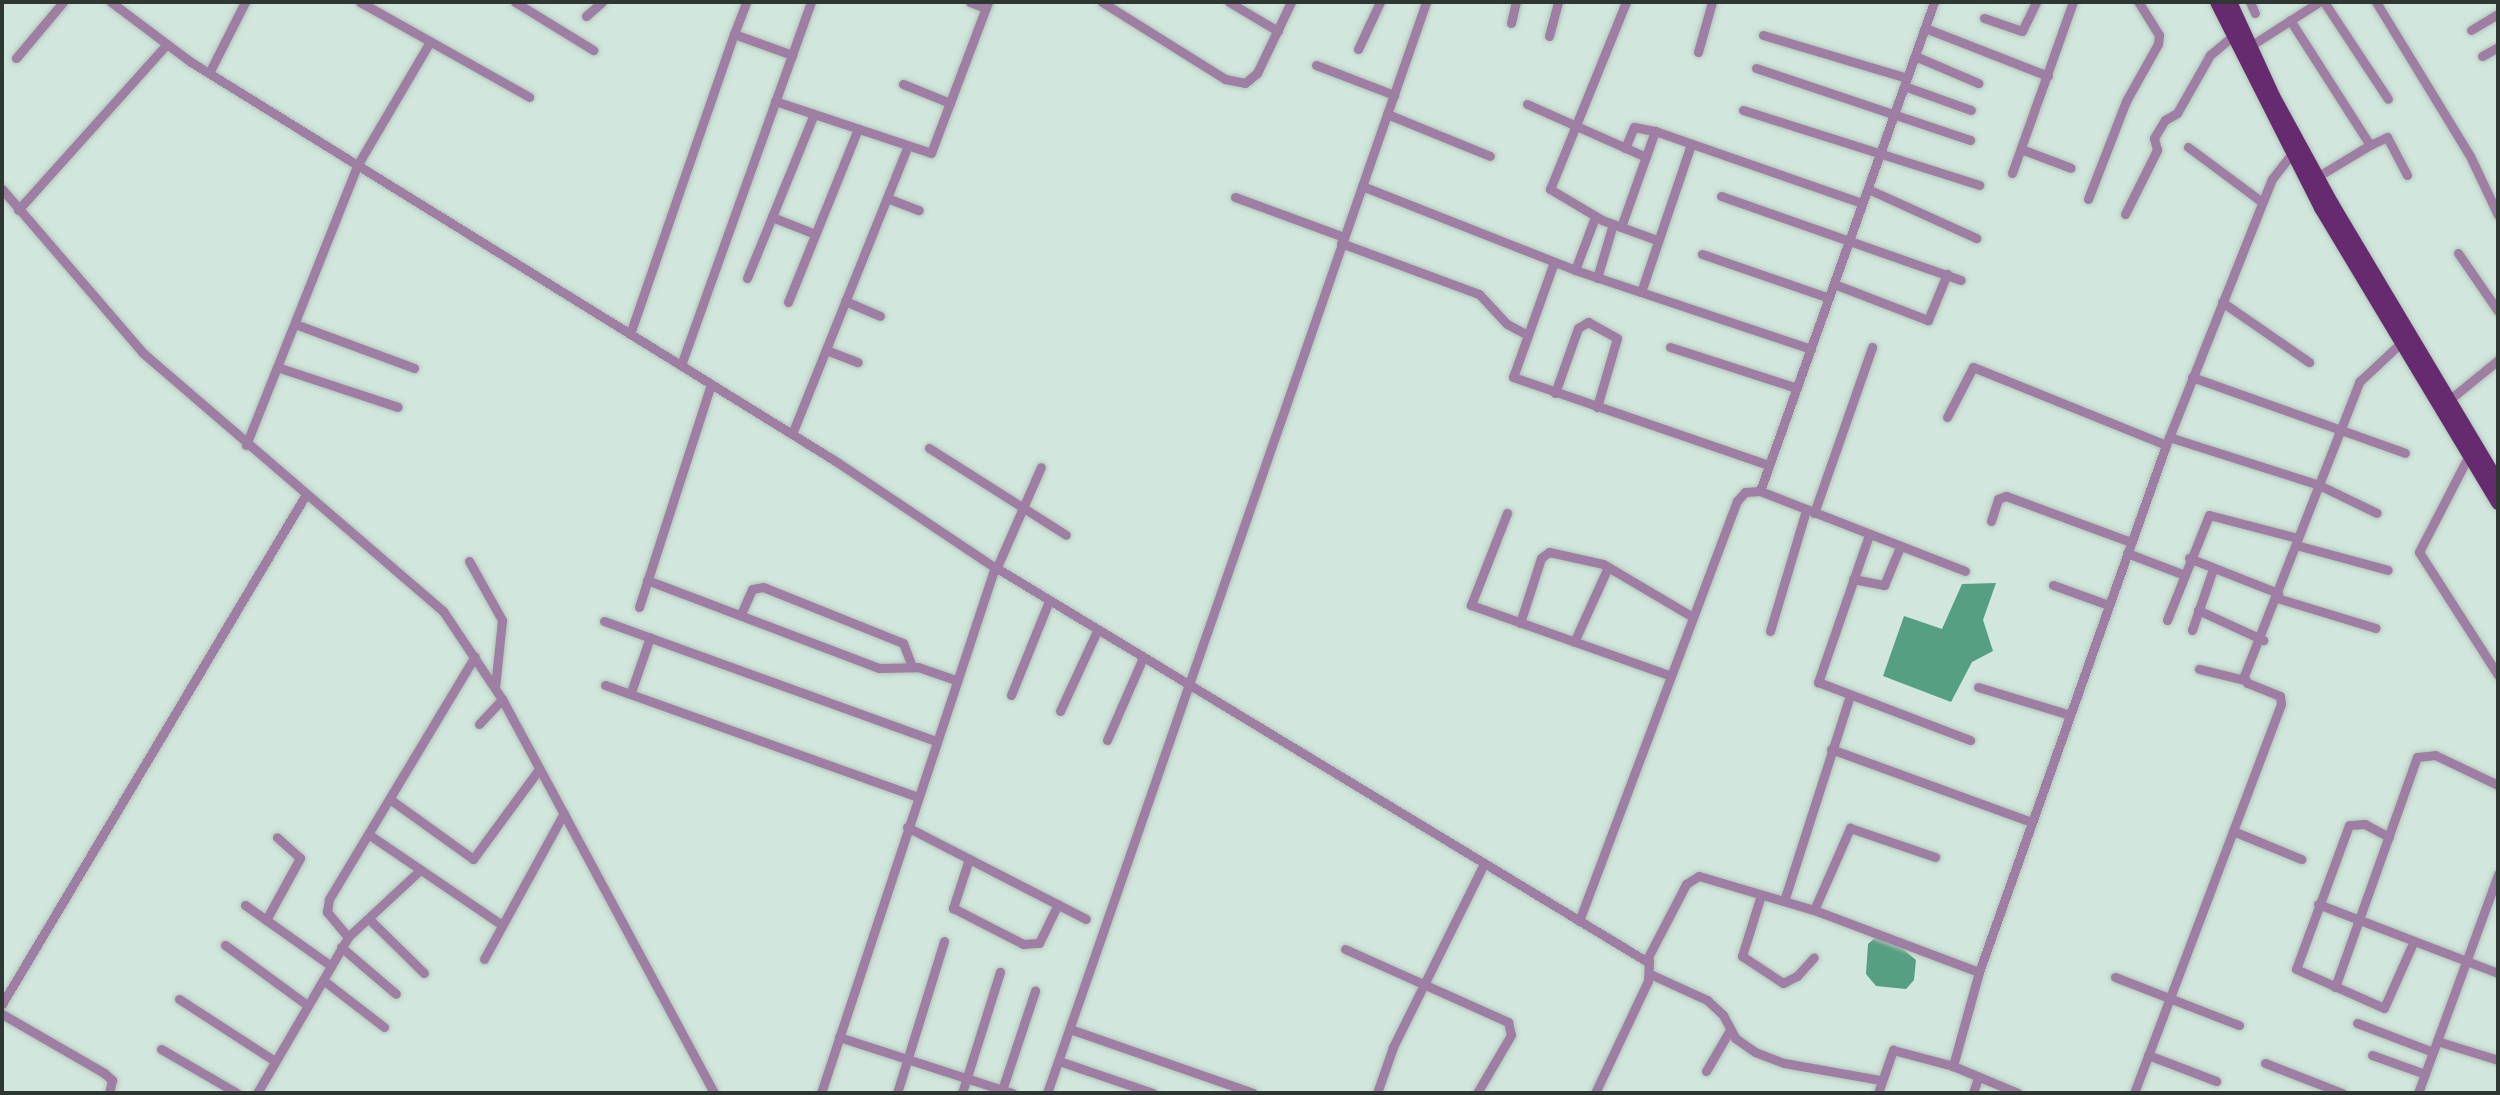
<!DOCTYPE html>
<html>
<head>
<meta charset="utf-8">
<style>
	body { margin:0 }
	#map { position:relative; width:2500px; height:1095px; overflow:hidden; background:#d1e6dc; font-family:Ubuntu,sans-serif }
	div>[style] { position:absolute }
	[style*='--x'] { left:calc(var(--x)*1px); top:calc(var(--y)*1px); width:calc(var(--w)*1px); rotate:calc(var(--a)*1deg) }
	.water>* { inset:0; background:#579f82 }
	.roads { filter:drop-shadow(0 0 2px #b1c3ba) drop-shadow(0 0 2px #b1c3ba) }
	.street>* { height:9px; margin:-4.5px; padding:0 4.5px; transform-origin:4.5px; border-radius:4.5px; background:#9e7ea3 }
	.primary>* { height:14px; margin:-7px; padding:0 7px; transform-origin:7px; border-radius:7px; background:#652b6e }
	span { translate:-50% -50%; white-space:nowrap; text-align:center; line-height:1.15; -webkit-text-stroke:7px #d1e6dc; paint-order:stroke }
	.frame { position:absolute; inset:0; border:4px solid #2f3733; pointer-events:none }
</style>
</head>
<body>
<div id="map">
	<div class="water">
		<i style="clip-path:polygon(1996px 583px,1983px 620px,1993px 651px,1972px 662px,1951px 702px,1883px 676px,1904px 616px,1942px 629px,1962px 584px)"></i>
		<i style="clip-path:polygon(1876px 937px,1897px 944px,1916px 960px,1914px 980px,1906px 989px,1876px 986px,1866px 974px,1868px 944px)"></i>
	</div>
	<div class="roads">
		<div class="street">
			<i style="--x:111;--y:2;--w:100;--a:36.9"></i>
			<i style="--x:191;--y:62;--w:756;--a:31.76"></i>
			<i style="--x:834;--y:460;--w:192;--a:33.8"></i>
			<i style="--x:360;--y:2;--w:194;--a:29.3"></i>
			<i style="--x:515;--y:2;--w:92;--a:31.6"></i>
			<i style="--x:970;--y:2;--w:17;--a:21"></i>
			<i style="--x:1102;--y:2;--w:145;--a:32"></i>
			<i style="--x:1225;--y:79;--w:20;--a:11"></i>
			<i style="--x:1245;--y:83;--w:16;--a:-40"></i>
			<i style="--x:1257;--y:73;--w:79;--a:-64.4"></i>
			<i style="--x:1229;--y:2;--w:57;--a:30.6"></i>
			<i style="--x:1626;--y:2;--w:202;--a:112.1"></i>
			<i style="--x:1550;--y:189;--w:61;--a:30.8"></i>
			<i style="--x:1602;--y:220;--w:59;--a:20"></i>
			<i style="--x:1934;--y:2;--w:519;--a:109.59"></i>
			<i style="--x:1760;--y:491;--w:220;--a:21.3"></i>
			<i style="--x:2250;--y:2;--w:12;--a:66"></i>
			<i style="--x:2324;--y:2;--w:116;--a:56.6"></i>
			<i style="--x:2376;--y:2;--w:180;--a:58.6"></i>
			<i style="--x:2470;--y:156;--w:65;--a:64.6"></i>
			<i style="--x:586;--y:16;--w:21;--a:-41"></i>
			<i style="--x:1984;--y:18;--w:40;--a:18.9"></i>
			<i style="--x:2022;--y:31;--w:32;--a:-64"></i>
			<i style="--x:2290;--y:20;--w:148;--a:57.4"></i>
			<i style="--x:2370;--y:145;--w:19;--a:-25"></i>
			<i style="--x:2387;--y:137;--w:43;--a:62.2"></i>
			<i style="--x:1511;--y:23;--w:22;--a:-77"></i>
			<i style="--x:1925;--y:28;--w:132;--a:21.3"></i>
			<i style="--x:2471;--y:30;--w:31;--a:-31"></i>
			<i style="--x:734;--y:34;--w:34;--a:-69"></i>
			<i style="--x:1763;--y:35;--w:150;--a:16.6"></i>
			<i style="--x:1549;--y:36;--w:35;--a:-75"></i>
			<i style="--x:2247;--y:48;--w:85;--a:-32.6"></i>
			<i style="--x:1358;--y:49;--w:52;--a:-64.9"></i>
			<i style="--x:1698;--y:52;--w:52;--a:-74.4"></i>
			<i style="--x:1915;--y:56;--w:69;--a:23.2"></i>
			<i style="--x:2482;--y:56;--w:18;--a:-29"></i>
			<i style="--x:16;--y:58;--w:73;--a:-50"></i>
			<i style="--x:1316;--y:65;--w:84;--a:21"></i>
			<i style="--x:1756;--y:68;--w:226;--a:18.6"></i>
			<i style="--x:209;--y:73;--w:80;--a:-63.1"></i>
			<i style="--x:903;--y:84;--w:51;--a:22"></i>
			<i style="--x:1904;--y:86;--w:71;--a:19.7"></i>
			<i style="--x:775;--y:101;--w:164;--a:18.4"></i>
			<i style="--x:931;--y:153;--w:161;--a:-69.3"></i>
			<i style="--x:1527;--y:104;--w:130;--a:24"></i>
			<i style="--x:1743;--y:110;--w:248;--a:17.6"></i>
			<i style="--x:1387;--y:114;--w:111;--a:22.2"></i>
			<i style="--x:2188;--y:147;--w:92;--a:36.6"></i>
			<i style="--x:1625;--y:148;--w:23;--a:-67"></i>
			<i style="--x:1634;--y:127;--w:21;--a:11"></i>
			<i style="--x:2021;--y:149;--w:53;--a:20.8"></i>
			<i style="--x:2012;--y:173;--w:182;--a:-70.4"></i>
			<i style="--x:2317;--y:177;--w:62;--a:-31.1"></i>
			<i style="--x:1362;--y:186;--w:229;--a:21.5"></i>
			<i style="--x:1575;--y:270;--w:249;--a:18.5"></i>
			<i style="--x:2;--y:189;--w:216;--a:49.3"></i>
			<i style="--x:143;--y:353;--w:396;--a:40.7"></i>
			<i style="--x:443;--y:611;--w:106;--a:56.2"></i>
			<i style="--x:502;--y:699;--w:447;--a:61.7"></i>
			<i style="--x:1868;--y:189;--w:119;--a:24.4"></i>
			<i style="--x:1721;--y:196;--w:254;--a:19.3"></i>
			<i style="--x:1235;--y:197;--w:116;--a:20.2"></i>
			<i style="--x:887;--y:198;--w:34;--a:21"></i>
			<i style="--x:2088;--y:199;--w:105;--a:-68.8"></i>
			<i style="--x:2126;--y:101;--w:65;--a:-60.7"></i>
			<i style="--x:2158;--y:44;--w:9;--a:-84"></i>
			<i style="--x:2159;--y:35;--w:39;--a:-122"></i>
			<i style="--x:18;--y:210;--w:222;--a:-48.1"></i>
			<i style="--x:2125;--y:214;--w:72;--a:-63.4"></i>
			<i style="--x:2157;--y:150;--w:12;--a:-104"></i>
			<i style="--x:2154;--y:138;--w:21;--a:-59"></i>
			<i style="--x:2165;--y:120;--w:14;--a:-30"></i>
			<i style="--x:2177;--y:113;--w:67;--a:-60.4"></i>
			<i style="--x:2210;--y:55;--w:30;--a:-40"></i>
			<i style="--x:772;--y:217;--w:46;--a:21.6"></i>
			<i style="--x:1621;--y:227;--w:102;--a:-70.5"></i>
			<i style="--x:1655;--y:131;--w:219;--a:19.2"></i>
			<i style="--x:1341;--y:243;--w:147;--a:20.3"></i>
			<i style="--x:1479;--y:294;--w:41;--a:47"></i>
			<i style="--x:1507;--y:324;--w:21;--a:28"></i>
			<i style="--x:2458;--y:253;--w:70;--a:55.4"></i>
			<i style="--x:1702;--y:254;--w:134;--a:19.1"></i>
			<i style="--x:1554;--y:262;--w:122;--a:109.6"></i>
			<i style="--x:1513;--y:377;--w:271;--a:19"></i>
			<i style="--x:1575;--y:270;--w:57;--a:-69.3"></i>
			<i style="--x:747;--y:278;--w:177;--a:-67.8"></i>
			<i style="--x:1597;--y:278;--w:56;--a:-73.5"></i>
			<i style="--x:1834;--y:284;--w:101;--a:21"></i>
			<i style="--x:1928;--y:320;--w:50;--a:-67.6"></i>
			<i style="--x:1641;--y:292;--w:156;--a:-71.3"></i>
			<i style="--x:845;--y:301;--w:38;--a:23"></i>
			<i style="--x:788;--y:302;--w:187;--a:-68"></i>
			<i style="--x:2222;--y:302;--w:106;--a:34.6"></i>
			<i style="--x:295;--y:324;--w:127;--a:20.3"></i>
			<i style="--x:630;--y:334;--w:318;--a:-70.9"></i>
			<i style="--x:734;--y:34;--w:62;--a:19.9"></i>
			<i style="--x:1670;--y:347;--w:133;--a:17.9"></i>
			<i style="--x:826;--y:350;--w:34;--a:21"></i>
			<i style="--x:681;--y:365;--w:386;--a:-70.3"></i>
			<i style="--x:277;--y:367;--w:127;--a:18.3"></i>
			<i style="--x:2192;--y:377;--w:226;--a:19.6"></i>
			<i style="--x:1555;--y:393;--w:69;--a:-70.5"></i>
			<i style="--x:1578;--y:328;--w:12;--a:-31"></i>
			<i style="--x:1588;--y:322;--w:33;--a:29"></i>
			<i style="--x:1617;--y:338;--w:72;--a:106.2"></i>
			<i style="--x:2449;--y:400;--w:63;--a:-39.2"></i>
			<i style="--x:1947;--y:417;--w:56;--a:-62.5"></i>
			<i style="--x:1973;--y:367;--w:208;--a:22"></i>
			<i style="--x:792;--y:434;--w:310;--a:-68.1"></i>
			<i style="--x:2169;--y:437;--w:157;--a:17.7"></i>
			<i style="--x:2319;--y:485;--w:64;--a:25.8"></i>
			<i style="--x:246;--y:445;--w:302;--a:-68.3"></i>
			<i style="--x:358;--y:164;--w:142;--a:-59.5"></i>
			<i style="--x:929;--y:448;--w:162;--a:32.4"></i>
			<i style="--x:2469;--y:455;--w:109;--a:117.3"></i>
			<i style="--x:2419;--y:552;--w:146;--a:57.3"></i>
			<i style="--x:1507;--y:513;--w:99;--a:111.4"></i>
			<i style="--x:1471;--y:605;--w:212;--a:19.5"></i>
			<i style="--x:1814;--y:513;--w:176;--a:-70.7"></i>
			<i style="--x:1991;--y:521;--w:23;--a:-72"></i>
			<i style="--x:1998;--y:499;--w:9;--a:-21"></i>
			<i style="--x:2006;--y:496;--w:133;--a:20.2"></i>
			<i style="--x:1869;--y:535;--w:156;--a:109.1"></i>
			<i style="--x:1818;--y:682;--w:163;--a:20.9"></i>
			<i style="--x:2296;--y:545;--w:95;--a:15.2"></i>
			<i style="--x:2127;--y:553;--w:59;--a:20.9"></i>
			<i style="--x:2189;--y:558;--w:96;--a:21.5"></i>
			<i style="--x:469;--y:561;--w:68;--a:60.8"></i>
			<i style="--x:502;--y:620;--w:68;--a:95.9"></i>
			<i style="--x:997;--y:567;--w:109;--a:-66.3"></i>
			<i style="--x:1853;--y:579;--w:32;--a:11"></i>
			<i style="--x:1884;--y:585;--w:41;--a:-67.2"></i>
			<i style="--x:647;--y:580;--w:248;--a:20.8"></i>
			<i style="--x:879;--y:668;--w:39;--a:-1"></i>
			<i style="--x:918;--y:667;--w:39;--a:19"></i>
			<i style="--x:2053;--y:585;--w:59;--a:19.7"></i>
			<i style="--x:2277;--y:598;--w:103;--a:16.9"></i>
			<i style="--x:639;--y:607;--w:234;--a:-72.1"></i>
			<i style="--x:2198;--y:610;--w:72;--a:24.8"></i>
			<i style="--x:741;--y:614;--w:27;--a:-66"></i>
			<i style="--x:752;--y:589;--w:11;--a:-10"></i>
			<i style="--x:763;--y:587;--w:151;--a:21.8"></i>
			<i style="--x:903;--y:643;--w:26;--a:69"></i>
			<i style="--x:2167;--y:620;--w:113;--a:-68.2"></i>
			<i style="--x:2209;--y:515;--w:92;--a:14.5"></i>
			<i style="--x:604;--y:621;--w:352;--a:19.9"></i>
			<i style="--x:1520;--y:623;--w:68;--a:-72.1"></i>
			<i style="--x:1541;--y:558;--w:10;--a:-37"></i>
			<i style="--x:1549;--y:552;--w:55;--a:12.5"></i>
			<i style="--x:1603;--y:564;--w:104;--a:30.5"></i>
			<i style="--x:2192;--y:630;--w:65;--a:-71"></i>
			<i style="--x:1770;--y:631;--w:126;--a:-73.4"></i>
			<i style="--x:1574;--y:642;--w:82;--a:-65.6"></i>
			<i style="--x:2199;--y:669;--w:46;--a:13.7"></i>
			<i style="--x:605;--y:685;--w:331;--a:19.7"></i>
			<i style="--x:1978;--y:687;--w:96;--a:16.9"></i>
			<i style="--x:631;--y:692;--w:58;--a:-70.9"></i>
			<i style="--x:1011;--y:695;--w:101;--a:-68"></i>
			<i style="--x:1060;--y:711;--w:88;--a:-65.2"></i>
			<i style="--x:479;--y:724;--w:34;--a:-47"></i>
			<i style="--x:1107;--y:740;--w:87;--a:-66.4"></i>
			<i style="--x:1831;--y:749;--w:214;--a:20"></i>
			<i style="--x:391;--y:800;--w:101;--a:35.7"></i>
			<i style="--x:473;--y:859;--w:112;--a:-53.7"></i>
			<i style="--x:907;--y:827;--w:201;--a:27.2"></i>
			<i style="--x:2233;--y:831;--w:74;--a:22.4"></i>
			<i style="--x:371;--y:836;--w:158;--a:34.2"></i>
			<i style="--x:2389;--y:837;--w:27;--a:-152"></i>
			<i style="--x:2365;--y:824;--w:16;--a:176"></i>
			<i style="--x:2349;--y:825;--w:153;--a:110.2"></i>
			<i style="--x:2296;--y:969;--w:96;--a:23.9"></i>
			<i style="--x:2384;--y:1008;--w:71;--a:-66"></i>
			<i style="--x:969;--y:859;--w:52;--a:108.1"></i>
			<i style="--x:953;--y:908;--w:79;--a:27.2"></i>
			<i style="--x:1023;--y:944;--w:16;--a:-4"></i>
			<i style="--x:1039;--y:943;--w:43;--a:-64"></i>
			<i style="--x:1761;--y:895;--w:64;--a:107.3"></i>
			<i style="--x:1742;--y:956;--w:49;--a:33.4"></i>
			<i style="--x:1783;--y:983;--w:16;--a:-27"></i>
			<i style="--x:1797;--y:976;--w:25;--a:-48"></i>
			<i style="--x:1784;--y:901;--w:213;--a:-72.2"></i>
			<i style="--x:2318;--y:904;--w:193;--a:21"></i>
			<i style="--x:245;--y:905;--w:105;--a:35.3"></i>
			<i style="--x:1814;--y:910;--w:90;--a:-66.3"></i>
			<i style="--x:1850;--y:828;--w:90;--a:18.8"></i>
			<i style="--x:369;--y:919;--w:77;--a:44.5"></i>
			<i style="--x:266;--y:920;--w:71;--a:-61.3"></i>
			<i style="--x:300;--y:858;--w:31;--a:-138"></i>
			<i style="--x:1579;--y:921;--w:449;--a:-69.4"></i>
			<i style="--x:1737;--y:501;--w:12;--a:-48"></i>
			<i style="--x:1745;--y:492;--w:15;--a:-4"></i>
			<i style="--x:348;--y:937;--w:33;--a:-130"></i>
			<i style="--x:327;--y:912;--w:13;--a:-81"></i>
			<i style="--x:329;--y:899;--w:283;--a:-59"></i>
			<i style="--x:225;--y:945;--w:102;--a:36.2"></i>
			<i style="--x:341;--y:947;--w:72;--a:40.5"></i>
			<i style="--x:1345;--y:949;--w:179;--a:24.1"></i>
			<i style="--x:1508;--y:1022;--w:13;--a:77"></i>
			<i style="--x:1511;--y:1035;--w:67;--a:120.4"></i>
			<i style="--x:484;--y:959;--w:166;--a:-61.3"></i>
			<i style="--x:1979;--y:972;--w:98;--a:105.5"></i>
			<i style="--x:1953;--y:1066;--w:70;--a:22.6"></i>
			<i style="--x:1650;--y:974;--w:63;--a:24.5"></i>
			<i style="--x:1707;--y:1000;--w:22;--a:43"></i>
			<i style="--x:1723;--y:1015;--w:26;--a:62"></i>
			<i style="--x:1735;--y:1038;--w:24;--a:35"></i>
			<i style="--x:1755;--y:1052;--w:31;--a:21"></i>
			<i style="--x:1784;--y:1063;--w:97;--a:10"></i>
			<i style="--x:2115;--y:977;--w:133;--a:21.2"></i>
			<i style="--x:323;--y:980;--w:77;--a:37.6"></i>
			<i style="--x:2335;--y:987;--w:244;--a:-70.4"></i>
			<i style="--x:2417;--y:757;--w:18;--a:-6"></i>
			<i style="--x:2435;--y:755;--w:70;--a:25.5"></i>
			<i style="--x:179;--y:999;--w:114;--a:32.9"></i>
			<i style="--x:2;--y:1004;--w:592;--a:-59.19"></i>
			<i style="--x:2;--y:1014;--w:118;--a:30"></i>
			<i style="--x:104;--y:1073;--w:11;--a:41"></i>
			<i style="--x:112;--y:1080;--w:13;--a:103"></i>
			<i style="--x:2357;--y:1023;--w:81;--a:20.9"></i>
			<i style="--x:1070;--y:1029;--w:194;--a:19.3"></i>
			<i style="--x:839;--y:1037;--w:182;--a:17.9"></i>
			<i style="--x:2437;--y:1041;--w:64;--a:17.3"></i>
			<i style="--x:161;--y:1049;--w:88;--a:30.1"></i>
			<i style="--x:2148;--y:1055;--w:73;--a:20.9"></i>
			<i style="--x:2372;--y:1055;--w:56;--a:19.7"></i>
			<i style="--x:1059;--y:1061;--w:99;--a:18.8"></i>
			<i style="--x:2265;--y:1063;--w:83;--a:21.3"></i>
			<i style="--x:1706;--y:1071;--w:48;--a:-59.7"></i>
			<i style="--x:257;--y:1093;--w:181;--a:-59.7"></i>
			<i style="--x:348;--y:937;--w:98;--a:-42.9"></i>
			<i style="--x:821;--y:1093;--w:554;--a:-71.7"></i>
			<i style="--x:995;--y:567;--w:761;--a:31.18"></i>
			<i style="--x:1646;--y:961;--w:87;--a:-62.5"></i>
			<i style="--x:1686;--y:884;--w:15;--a:-32"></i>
			<i style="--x:1699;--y:876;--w:120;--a:16.5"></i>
			<i style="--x:1814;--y:910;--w:176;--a:20.6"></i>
			<i style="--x:1979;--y:972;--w:559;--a:-70.46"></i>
			<i style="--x:2166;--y:445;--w:286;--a:-68.3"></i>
			<i style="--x:2272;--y:179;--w:37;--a:-52"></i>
			<i style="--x:897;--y:1093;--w:159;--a:-72.8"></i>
			<i style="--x:962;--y:1093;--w:127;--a:-72.6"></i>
			<i style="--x:1001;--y:1093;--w:108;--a:-71.6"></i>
			<i style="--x:1047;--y:1093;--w:1155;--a:-70.84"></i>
			<i style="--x:1377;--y:1093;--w:49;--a:-70.8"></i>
			<i style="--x:1393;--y:1047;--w:204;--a:-63.6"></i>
			<i style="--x:1595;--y:1093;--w:124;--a:-64.7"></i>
			<i style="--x:1648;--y:981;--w:21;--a:-87"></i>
			<i style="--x:1878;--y:1093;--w:46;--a:-70.8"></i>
			<i style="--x:1893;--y:1050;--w:62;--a:14.9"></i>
			<i style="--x:1973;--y:1093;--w:16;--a:-72"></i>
			<i style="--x:2134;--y:1093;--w:416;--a:-69.3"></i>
			<i style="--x:2281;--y:704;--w:8;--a:-97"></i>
			<i style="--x:2280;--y:696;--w:35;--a:-158"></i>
			<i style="--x:2247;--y:683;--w:8;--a:-113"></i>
			<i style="--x:2244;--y:676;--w:316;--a:-68.6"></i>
			<i style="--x:2359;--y:382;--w:60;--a:-43"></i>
			<i style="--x:2418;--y:1093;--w:233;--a:-69.9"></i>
		</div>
		<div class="primary">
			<i style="--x:2217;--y:2;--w:231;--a:63.2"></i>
			<i style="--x:2321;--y:208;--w:344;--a:59"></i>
			<i style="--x:2230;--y:2;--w:103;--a:65.4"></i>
			<i style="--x:2273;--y:96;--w:123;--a:61.4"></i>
			<i style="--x:2332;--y:204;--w:324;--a:59.2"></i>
		</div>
	</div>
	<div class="frame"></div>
</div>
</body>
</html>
